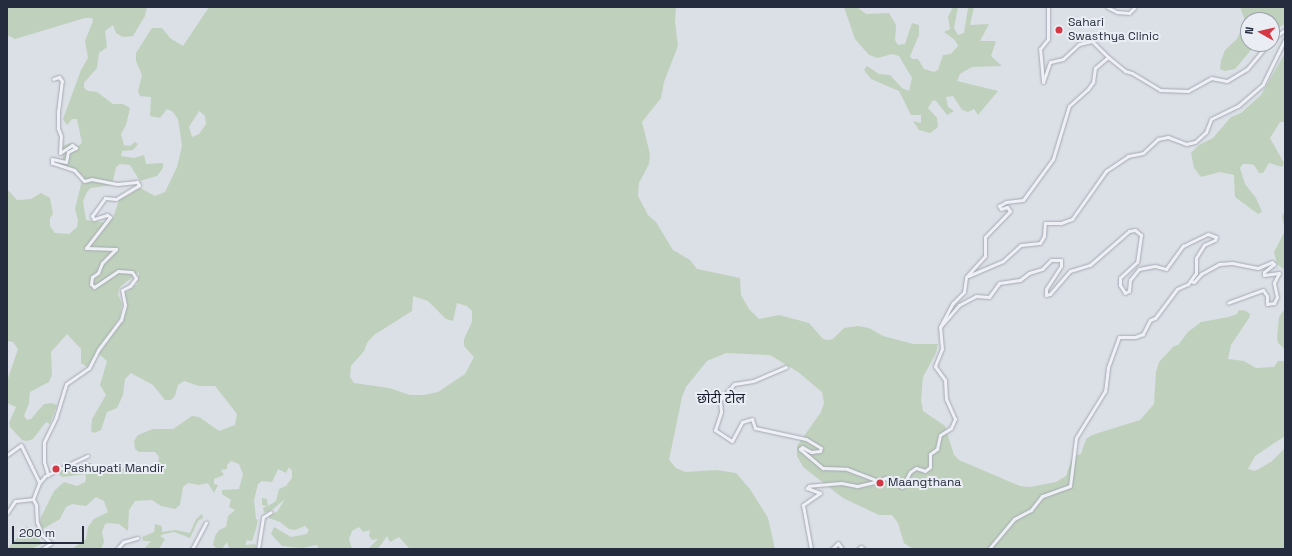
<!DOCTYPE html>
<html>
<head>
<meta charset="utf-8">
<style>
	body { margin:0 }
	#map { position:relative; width:1292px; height:556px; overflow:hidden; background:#dbdfe6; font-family:"Space Grotesk","Noto Sans Devanagari",sans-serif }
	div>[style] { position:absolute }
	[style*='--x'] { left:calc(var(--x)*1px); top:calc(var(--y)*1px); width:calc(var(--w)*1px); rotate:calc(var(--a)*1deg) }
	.green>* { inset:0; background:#bfd1bc }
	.roads { filter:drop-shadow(0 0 1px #a4a9b3) drop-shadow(0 0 1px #a4a9b3) }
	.minor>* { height:3px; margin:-1.5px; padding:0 1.5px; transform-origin:1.5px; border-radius:1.5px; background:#eef0f5 }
	.dots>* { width:11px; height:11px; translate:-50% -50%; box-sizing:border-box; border:2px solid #eaeef4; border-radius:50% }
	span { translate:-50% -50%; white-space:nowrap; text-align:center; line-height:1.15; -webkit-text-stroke:4px #eaeef4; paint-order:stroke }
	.poi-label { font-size:12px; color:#252c3d }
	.left { translate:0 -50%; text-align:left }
	.quarter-label { font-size:14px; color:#171d2d }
	.frame { position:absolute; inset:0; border:8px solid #252c3d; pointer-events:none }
	.north { position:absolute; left:1240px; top:12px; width:40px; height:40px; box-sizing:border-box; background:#eaeef4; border:1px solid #9ba0ab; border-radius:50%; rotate:278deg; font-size:11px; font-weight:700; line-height:16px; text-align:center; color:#252c3d }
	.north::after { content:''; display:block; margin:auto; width:14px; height:18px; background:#d33844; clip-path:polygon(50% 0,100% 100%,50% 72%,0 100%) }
	.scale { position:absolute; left:12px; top:526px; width:72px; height:18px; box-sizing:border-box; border:2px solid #252c3d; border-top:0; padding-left:5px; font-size:12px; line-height:14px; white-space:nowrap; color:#252c3d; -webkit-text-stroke:3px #eaeef4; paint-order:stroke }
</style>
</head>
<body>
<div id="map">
	<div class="green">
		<i style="clip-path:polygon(evenodd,7px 7px,147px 7px,145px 16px,133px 36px,123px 37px,116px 33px,113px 25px,105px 31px,107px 47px,99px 53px,97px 68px,84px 83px,84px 88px,88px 91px,97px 92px,113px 104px,123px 104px,130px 108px,126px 125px,121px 134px,124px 145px,130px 146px,135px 142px,138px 144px,133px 150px,122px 151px,121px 156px,134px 158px,144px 155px,146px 164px,163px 163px,163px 168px,157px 176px,140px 181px,130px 165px,120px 164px,116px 167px,112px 185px,91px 188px,87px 192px,83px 201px,86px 220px,107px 223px,113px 218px,119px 200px,140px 188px,155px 196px,165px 192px,177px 167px,182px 146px,178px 119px,172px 111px,167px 109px,160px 118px,150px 116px,151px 97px,140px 96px,138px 91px,142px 75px,136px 61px,136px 53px,152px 28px,162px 28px,170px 38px,183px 46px,209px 7px,676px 7px,675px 22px,678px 46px,664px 82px,661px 98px,642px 122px,650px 154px,649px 164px,639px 183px,638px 196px,648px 215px,656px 222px,673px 250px,690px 260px,697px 269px,740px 278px,741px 295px,749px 309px,759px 319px,779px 315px,809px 323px,823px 339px,828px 340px,833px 339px,844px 328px,858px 326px,869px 328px,883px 336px,913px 344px,938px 344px,936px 353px,923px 377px,921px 400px,923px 411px,945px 426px,954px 455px,959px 460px,1020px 486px,1030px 487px,1056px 482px,1066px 476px,1073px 456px,1081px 454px,1086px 439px,1092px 435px,1140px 420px,1154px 404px,1156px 372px,1159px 362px,1173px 347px,1178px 345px,1188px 332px,1201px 322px,1229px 317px,1237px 314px,1239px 310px,1246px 311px,1250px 314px,1249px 318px,1231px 345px,1228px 359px,1244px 361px,1256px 368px,1274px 367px,1278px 361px,1285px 361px,1285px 436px,1255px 456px,1248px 469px,1255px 471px,1271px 462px,1285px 448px,1285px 549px,913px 549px,904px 543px,898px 523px,892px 515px,879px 515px,843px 498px,803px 467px,797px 456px,797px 446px,821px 412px,824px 403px,822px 392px,798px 372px,770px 355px,726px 353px,707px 361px,686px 387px,682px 397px,669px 460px,676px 468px,685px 472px,716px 470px,736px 473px,750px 489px,768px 518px,775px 549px,410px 549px,399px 537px,390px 542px,387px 536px,378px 549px,368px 549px,378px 539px,372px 540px,369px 536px,370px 530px,363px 532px,359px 527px,352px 531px,349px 539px,352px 549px,319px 549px,317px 545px,302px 548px,282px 546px,271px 534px,274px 527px,291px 537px,307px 534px,309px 530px,305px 526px,295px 530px,289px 529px,280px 522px,269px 518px,269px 514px,277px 512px,285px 499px,272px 510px,264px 513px,263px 508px,267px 506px,262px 505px,262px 498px,267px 499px,268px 506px,276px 501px,279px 489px,286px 486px,292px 478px,292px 471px,289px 467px,286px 473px,278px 469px,272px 482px,262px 481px,258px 484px,254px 500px,256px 519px,258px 520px,256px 529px,252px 541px,247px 540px,245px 545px,255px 544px,257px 549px,229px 549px,227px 542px,222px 549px,217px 549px,213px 545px,215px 536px,219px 530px,226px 527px,228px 516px,235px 510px,229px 507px,231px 500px,222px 494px,222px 490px,239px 489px,243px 474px,239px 464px,231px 461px,227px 465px,227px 469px,221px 470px,224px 475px,214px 479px,214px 484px,218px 485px,214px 493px,208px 483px,199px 485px,188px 483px,183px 487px,180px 505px,175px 509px,161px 506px,152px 500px,135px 501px,129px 510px,128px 531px,119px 524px,109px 523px,105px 524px,102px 532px,104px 542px,101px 549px,72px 549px,86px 539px,88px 527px,94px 519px,108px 512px,104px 501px,96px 497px,86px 506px,72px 504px,66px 507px,60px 519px,43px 529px,40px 523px,41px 517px,54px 491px,64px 482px,77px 486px,85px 482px,86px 478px,85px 474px,63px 477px,59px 475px,60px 472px,75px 469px,86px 461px,93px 464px,94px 468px,99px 472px,116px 472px,126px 467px,126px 464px,150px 467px,158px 463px,159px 457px,155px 452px,139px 452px,135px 449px,134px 441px,138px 435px,153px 429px,173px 429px,192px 416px,199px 417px,219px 431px,235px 425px,237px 414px,215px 386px,199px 386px,184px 381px,178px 385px,175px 396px,171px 400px,165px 400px,153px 385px,131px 373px,125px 379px,123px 395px,117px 408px,107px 412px,101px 430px,94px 433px,91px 431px,92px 419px,106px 395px,100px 385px,107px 361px,99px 354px,121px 323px,127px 308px,124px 294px,137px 284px,139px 272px,120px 287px,118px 294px,122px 304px,120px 317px,87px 367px,81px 363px,81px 349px,67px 334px,51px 352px,52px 375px,49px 382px,30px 392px,29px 403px,24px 416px,27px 420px,31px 419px,44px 404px,52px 403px,57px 405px,50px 424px,46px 422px,33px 439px,27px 441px,22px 440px,10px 427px,9px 423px,16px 407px,7px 403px,7px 381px,18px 349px,13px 342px,7px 341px,7px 189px,17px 200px,31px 199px,41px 193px,50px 198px,53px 214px,50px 218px,50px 226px,55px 233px,69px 234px,77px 227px,78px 220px,75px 209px,83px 176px,75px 169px,53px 162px,53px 159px,63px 160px,62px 146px,71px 143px,78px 146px,82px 143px,77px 119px,72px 119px,67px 125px,63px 119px,81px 70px,88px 58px,85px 41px,93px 21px,92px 18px,85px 18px,15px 39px,7px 35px,7px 7px,199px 111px,205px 116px,206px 124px,199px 134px,192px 137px,189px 127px,199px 111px,7px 7px,413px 296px,428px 301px,446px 319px,453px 321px,457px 303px,467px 306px,472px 311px,472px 322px,464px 339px,464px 346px,474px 357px,465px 374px,438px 392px,424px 395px,410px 395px,389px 388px,354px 383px,350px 377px,351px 366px,364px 351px,367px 343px,374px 335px,412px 311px,413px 296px)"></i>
		<i style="clip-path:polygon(844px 7px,857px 7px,866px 14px,889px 13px,896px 25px,895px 40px,898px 45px,905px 44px,912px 23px,919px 25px,919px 35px,910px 56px,912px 59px,918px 59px,924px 69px,934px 72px,938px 70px,943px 55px,951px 54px,958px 46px,955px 40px,944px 32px,950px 29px,948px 17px,953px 7px,958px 7px,954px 28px,958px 35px,964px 33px,968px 8px,974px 7px,970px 25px,989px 24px,980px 41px,996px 41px,991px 56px,1002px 66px,972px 67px,960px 74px,957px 81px,998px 91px,978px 115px,974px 109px,968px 112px,962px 110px,953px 96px,946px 97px,948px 107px,954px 111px,947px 115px,936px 101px,933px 100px,928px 108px,937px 118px,938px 127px,930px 133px,919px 130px,913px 121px,921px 123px,921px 115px,911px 115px,899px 91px,871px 79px,864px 70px,867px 66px,879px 74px,890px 75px,902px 88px,909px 91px,912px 78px,899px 56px,892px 54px,878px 58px,869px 55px,855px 39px)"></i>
		<i style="clip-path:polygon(1240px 7px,1285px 7px,1285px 24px,1272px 31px,1272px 20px,1248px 20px,1248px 44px,1256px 44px,1235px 69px,1225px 71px,1220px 69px,1221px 61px,1225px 50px,1237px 39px,1245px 20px)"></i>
		<i style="clip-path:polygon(1285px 53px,1285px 122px,1280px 122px,1270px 138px,1284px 163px,1282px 167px,1269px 163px,1263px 173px,1259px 173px,1254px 165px,1249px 164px,1243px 164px,1240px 168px,1245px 184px,1256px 198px,1262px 212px,1258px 214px,1235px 197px,1234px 175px,1220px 172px,1201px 177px,1194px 168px,1191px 153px,1199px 145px,1213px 138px,1231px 117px,1241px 113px,1261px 95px)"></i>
		<i style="clip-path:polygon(1285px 211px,1285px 270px,1277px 264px,1274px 252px,1285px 231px,1282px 216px)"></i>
		<i style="clip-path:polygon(1285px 308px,1285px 349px,1278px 343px,1277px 338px,1279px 317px)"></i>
		<i style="clip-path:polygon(202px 514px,203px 518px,198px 521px,190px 538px,174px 532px,164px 534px,160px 536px,165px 539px,159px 549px,144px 549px,151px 541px,143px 541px,142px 537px,154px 532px,155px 524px,162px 526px,162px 532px,176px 530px,190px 533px,196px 519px)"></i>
		<i style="clip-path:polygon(27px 527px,34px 529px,42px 544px,33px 548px,7px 549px)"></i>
	</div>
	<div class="roads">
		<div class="minor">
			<i style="--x:1107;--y:7;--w:11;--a:27"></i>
			<i style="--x:1117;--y:12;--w:12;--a:5"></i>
			<i style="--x:1129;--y:13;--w:8;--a:-45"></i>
			<i style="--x:1272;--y:39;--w:16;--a:-35"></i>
			<i style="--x:1108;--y:57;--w:22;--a:39"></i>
			<i style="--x:1125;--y:71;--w:7;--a:16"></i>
			<i style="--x:1132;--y:73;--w:33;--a:31"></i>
			<i style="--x:1160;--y:90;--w:28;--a:2"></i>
			<i style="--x:1188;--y:91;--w:26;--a:-29"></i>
			<i style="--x:1211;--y:78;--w:16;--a:11"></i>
			<i style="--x:1227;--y:81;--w:23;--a:-31"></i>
			<i style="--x:1247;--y:69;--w:33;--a:-50"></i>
			<i style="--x:968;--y:276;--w:38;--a:-23"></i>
			<i style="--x:1003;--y:261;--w:24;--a:-42"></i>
			<i style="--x:1021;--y:245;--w:19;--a:-6"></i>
			<i style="--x:1040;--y:243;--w:8;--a:-60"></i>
			<i style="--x:1044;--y:236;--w:13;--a:-86"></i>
			<i style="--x:1045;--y:223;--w:16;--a:0"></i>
			<i style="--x:1061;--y:223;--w:12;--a:-20"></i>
			<i style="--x:1072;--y:219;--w:59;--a:-54.7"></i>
			<i style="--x:1106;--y:171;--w:27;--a:-34"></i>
			<i style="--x:1128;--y:156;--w:15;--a:-11"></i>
			<i style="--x:1143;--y:153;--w:21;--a:-43"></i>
			<i style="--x:1158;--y:139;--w:10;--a:-11"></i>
			<i style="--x:1168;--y:137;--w:19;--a:21"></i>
			<i style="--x:1186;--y:144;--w:9;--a:-13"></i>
			<i style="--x:1195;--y:142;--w:15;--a:-42"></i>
			<i style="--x:1206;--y:132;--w:14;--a:-69"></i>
			<i style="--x:1211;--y:119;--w:30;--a:-26"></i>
			<i style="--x:1238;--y:106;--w:33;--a:-41"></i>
			<i style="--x:1263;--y:84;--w:50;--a:-63.9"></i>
			<i style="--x:1190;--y:281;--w:4;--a:14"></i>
			<i style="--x:1194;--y:282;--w:11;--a:-49"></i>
			<i style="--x:1201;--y:274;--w:21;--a:-29"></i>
			<i style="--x:1219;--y:264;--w:13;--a:-4"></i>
			<i style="--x:1232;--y:263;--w:26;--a:11"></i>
			<i style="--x:1258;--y:268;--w:15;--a:-23"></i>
			<i style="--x:1272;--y:262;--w:3;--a:45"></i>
			<i style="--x:1274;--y:264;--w:13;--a:141"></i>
			<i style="--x:1264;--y:272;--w:3;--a:90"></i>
			<i style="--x:1264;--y:275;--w:15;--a:-8"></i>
			<i style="--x:1279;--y:273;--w:11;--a:117"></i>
			<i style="--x:1274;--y:283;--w:14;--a:78"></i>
			<i style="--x:1277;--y:297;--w:7;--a:117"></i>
			<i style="--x:1274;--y:303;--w:7;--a:172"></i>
			<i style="--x:1267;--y:304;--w:8;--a:-90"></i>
			<i style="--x:1267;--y:296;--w:7;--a:-124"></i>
			<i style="--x:1263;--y:290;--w:37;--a:160"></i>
			<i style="--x:940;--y:327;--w:29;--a:-49"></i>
			<i style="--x:959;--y:305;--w:19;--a:-28"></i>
			<i style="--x:976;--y:296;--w:13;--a:4"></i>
			<i style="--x:989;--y:297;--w:17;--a:-54"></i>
			<i style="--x:999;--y:283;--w:21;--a:-8"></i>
			<i style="--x:1020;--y:280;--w:11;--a:-38"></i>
			<i style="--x:1029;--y:273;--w:14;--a:-17"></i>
			<i style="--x:1042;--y:269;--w:13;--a:-45"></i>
			<i style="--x:1051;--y:260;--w:10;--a:0"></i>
			<i style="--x:1061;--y:260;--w:6;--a:90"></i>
			<i style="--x:1061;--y:266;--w:27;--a:123"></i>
			<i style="--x:1046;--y:289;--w:6;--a:90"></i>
			<i style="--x:1046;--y:295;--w:4;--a:-14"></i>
			<i style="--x:1050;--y:294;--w:30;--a:-49"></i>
			<i style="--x:1070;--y:271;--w:21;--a:-17"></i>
			<i style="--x:1090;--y:265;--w:52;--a:-41.1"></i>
			<i style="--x:1129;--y:231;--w:6;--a:-9"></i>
			<i style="--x:1135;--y:230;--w:8;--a:40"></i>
			<i style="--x:1141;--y:235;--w:27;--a:98"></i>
			<i style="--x:1137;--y:262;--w:23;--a:137"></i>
			<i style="--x:1120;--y:278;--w:7;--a:90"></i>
			<i style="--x:1120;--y:285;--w:9;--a:58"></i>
			<i style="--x:1125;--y:293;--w:4;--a:-27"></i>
			<i style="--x:1129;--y:291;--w:11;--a:-85"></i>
			<i style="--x:1130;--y:280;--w:14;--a:-51"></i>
			<i style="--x:1139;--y:269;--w:16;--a:-11"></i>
			<i style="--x:1155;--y:266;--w:11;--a:15"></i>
			<i style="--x:1166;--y:269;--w:29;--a:-54"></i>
			<i style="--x:1183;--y:246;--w:28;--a:-26"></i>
			<i style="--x:1208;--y:234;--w:9;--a:21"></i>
			<i style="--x:1216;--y:237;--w:3;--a:108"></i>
			<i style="--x:1215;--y:240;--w:12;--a:156"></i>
			<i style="--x:1204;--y:245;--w:15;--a:122"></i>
			<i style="--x:1196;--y:258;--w:15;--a:90"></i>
			<i style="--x:1196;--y:273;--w:14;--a:126"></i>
			<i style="--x:1188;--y:284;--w:12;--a:156"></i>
			<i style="--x:1177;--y:289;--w:36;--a:127"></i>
			<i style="--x:1155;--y:318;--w:5;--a:158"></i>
			<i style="--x:1150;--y:320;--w:16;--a:117"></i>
			<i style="--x:1143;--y:334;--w:9;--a:159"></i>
			<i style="--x:1135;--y:337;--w:16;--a:180"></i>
			<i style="--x:1119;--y:337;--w:33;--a:110"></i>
			<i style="--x:1108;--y:368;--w:23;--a:97"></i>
			<i style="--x:1105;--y:391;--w:55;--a:121.7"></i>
			<i style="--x:1076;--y:438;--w:48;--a:97.1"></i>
			<i style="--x:1070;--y:486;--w:30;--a:160"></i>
			<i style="--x:1042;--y:496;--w:18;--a:128"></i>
			<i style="--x:1031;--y:510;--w:19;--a:152"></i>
			<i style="--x:1014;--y:519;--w:39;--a:130"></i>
			<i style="--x:786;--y:367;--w:36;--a:157"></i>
			<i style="--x:753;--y:381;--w:19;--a:171"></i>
			<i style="--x:734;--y:384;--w:21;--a:131"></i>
			<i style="--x:720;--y:400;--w:12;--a:85"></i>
			<i style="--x:721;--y:412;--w:19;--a:108"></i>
			<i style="--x:715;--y:430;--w:20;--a:33"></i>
			<i style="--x:732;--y:441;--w:21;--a:-62"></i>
			<i style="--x:742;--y:422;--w:10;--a:-17"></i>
			<i style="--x:752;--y:419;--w:9;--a:72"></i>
			<i style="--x:755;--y:428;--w:52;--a:12.2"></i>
			<i style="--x:806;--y:439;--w:17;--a:31"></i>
			<i style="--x:821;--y:448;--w:3;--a:108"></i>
			<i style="--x:820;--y:451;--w:9;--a:174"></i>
			<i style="--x:811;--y:452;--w:10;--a:-151"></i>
			<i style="--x:802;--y:447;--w:3;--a:135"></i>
			<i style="--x:800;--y:449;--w:30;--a:40"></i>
			<i style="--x:823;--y:468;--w:24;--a:2"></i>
			<i style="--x:847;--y:469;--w:34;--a:21"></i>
			<i style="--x:879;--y:481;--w:23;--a:167"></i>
			<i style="--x:857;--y:486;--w:16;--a:-169"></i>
			<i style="--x:841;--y:483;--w:32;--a:175"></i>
			<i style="--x:809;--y:486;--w:3;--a:135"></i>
			<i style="--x:807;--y:488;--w:14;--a:21"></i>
			<i style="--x:820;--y:493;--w:21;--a:145"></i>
			<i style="--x:803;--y:505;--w:45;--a:79.7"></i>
			<i style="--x:7;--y:455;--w:17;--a:-36"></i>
			<i style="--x:21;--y:445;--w:41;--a:64.1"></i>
			<i style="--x:48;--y:475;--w:14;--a:-107"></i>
			<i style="--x:44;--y:462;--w:20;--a:-90"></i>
			<i style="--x:44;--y:442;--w:28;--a:-64"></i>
			<i style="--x:56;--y:417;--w:34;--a:-73"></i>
			<i style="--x:66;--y:384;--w:28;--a:-35"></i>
			<i style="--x:89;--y:368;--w:20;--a:-63"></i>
			<i style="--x:98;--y:350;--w:38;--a:-53"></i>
			<i style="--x:121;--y:320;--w:16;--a:-75"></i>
			<i style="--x:125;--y:305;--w:15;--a:-101"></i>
			<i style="--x:122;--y:290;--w:9;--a:-27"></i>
			<i style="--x:130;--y:286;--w:10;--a:-53"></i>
			<i style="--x:136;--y:278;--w:7;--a:-124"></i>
			<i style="--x:132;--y:272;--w:14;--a:-176"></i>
			<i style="--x:118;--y:271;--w:29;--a:146"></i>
			<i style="--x:94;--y:287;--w:4;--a:-135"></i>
			<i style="--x:91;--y:284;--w:7;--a:-82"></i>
			<i style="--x:92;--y:277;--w:7;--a:-34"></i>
			<i style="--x:98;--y:273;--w:11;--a:-68"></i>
			<i style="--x:102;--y:263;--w:20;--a:-45"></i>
			<i style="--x:116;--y:249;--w:30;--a:-178"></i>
			<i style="--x:86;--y:248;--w:39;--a:-52"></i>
			<i style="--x:110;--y:217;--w:4;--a:-146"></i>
			<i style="--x:107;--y:215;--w:14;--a:163"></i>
			<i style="--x:94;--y:219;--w:4;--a:-124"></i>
			<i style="--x:92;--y:216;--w:22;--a:-54"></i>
			<i style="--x:105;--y:198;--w:11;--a:5"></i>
			<i style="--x:116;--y:199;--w:27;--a:-31"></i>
			<i style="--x:139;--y:185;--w:4;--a:-124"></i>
			<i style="--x:137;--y:182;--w:20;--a:174"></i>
			<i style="--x:117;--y:184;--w:25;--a:-169"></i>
			<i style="--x:92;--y:179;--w:8;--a:166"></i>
			<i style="--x:84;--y:181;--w:15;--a:-132"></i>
			<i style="--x:74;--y:170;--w:23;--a:-162"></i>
			<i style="--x:52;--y:163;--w:4;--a:-90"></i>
			<i style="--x:52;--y:159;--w:14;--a:12"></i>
			<i style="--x:66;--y:162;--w:10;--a:-79"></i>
			<i style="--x:68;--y:152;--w:9;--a:-27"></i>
			<i style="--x:76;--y:148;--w:5;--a:-143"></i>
			<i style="--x:72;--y:145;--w:14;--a:146"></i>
			<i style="--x:60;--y:153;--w:17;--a:-87"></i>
			<i style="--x:61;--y:136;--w:9;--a:-111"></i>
			<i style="--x:58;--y:128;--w:16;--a:-90"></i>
			<i style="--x:58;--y:112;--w:31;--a:-83"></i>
			<i style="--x:62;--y:81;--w:5;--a:-127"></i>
			<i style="--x:59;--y:77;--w:6;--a:162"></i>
			<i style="--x:879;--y:481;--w:7;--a:-27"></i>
			<i style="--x:885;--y:478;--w:19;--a:28"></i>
			<i style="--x:902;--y:487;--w:17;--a:-62"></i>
			<i style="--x:910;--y:472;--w:7;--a:-34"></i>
			<i style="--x:916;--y:468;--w:9;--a:18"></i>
			<i style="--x:925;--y:471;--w:6;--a:-39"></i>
			<i style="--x:930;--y:467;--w:13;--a:-90"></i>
			<i style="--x:930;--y:454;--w:9;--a:-36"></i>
			<i style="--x:937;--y:449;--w:14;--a:-78"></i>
			<i style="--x:940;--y:435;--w:13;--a:-32"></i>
			<i style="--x:951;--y:428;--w:10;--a:-66"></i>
			<i style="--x:955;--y:419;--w:22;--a:-114"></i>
			<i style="--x:946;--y:399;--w:19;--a:-93"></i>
			<i style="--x:945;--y:380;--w:17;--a:-126"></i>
			<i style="--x:935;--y:366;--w:18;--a:-68"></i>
			<i style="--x:942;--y:349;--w:22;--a:-95"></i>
			<i style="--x:940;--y:327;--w:27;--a:-62"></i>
			<i style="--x:953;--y:303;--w:16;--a:-45"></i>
			<i style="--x:964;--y:292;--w:15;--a:-82"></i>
			<i style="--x:966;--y:277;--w:28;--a:-48"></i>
			<i style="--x:985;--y:256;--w:19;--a:-90"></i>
			<i style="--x:985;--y:237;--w:36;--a:-46"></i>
			<i style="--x:1010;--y:211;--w:5;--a:-127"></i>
			<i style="--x:1007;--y:207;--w:6;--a:162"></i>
			<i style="--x:1001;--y:209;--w:4;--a:-124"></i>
			<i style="--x:999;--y:206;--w:8;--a:-30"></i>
			<i style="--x:1006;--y:202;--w:17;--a:-7"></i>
			<i style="--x:1023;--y:200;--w:51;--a:-53.8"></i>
			<i style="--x:1053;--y:159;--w:55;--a:-73.2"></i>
			<i style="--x:1069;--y:106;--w:25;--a:-42"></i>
			<i style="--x:1088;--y:89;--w:9;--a:-54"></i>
			<i style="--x:1093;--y:82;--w:14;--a:-82"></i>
			<i style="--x:1095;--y:68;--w:17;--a:-40"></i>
			<i style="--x:1108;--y:57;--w:23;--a:-135"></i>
			<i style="--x:1092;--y:41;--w:13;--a:167"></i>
			<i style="--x:1079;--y:44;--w:22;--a:137"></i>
			<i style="--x:1063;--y:59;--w:13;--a:167"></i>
			<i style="--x:1050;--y:62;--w:21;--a:109"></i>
			<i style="--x:1043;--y:82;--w:33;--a:-95"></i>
			<i style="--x:1040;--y:49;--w:13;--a:-51"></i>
			<i style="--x:1048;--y:39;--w:32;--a:-90"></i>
			<i style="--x:33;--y:499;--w:7;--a:63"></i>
			<i style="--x:36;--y:505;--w:17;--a:87"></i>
			<i style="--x:37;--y:522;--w:14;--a:69"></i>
			<i style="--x:42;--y:535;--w:12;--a:42"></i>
			<i style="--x:51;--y:543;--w:11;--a:146"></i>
			<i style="--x:7;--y:513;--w:14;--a:-56"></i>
			<i style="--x:15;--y:501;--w:18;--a:-6"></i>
			<i style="--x:33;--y:499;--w:17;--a:-69"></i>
			<i style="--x:39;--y:483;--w:9;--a:-49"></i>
			<i style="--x:45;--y:476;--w:47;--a:-25.5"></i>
			<i style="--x:117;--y:549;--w:9;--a:-49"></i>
			<i style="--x:123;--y:542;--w:15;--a:-16"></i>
			<i style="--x:192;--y:549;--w:30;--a:-62"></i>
			<i style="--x:258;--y:549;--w:32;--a:-81"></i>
			<i style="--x:263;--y:517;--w:9;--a:-32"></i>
			<i style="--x:832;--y:549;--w:8;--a:-45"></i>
			<i style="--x:838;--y:543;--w:7;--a:56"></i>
			<i style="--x:858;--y:549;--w:4;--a:-34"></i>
			<i style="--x:861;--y:547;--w:3;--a:45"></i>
		</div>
	</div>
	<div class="dots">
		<i style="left:1059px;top:30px;background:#d33844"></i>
		<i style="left:56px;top:469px;background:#d33844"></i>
		<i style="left:880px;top:483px;background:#d33844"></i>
	</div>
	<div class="poi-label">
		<span class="left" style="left:1068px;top:30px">Sahari<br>Swasthya Clinic</span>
		<span class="left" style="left:64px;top:469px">Pashupati Mandir</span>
		<span class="left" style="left:888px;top:483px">Maangthana</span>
	</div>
	<div class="quarter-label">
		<span style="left:721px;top:398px">छोटी टोल</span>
	</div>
	<div class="frame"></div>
	<div class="north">N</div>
	<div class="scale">200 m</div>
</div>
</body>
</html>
